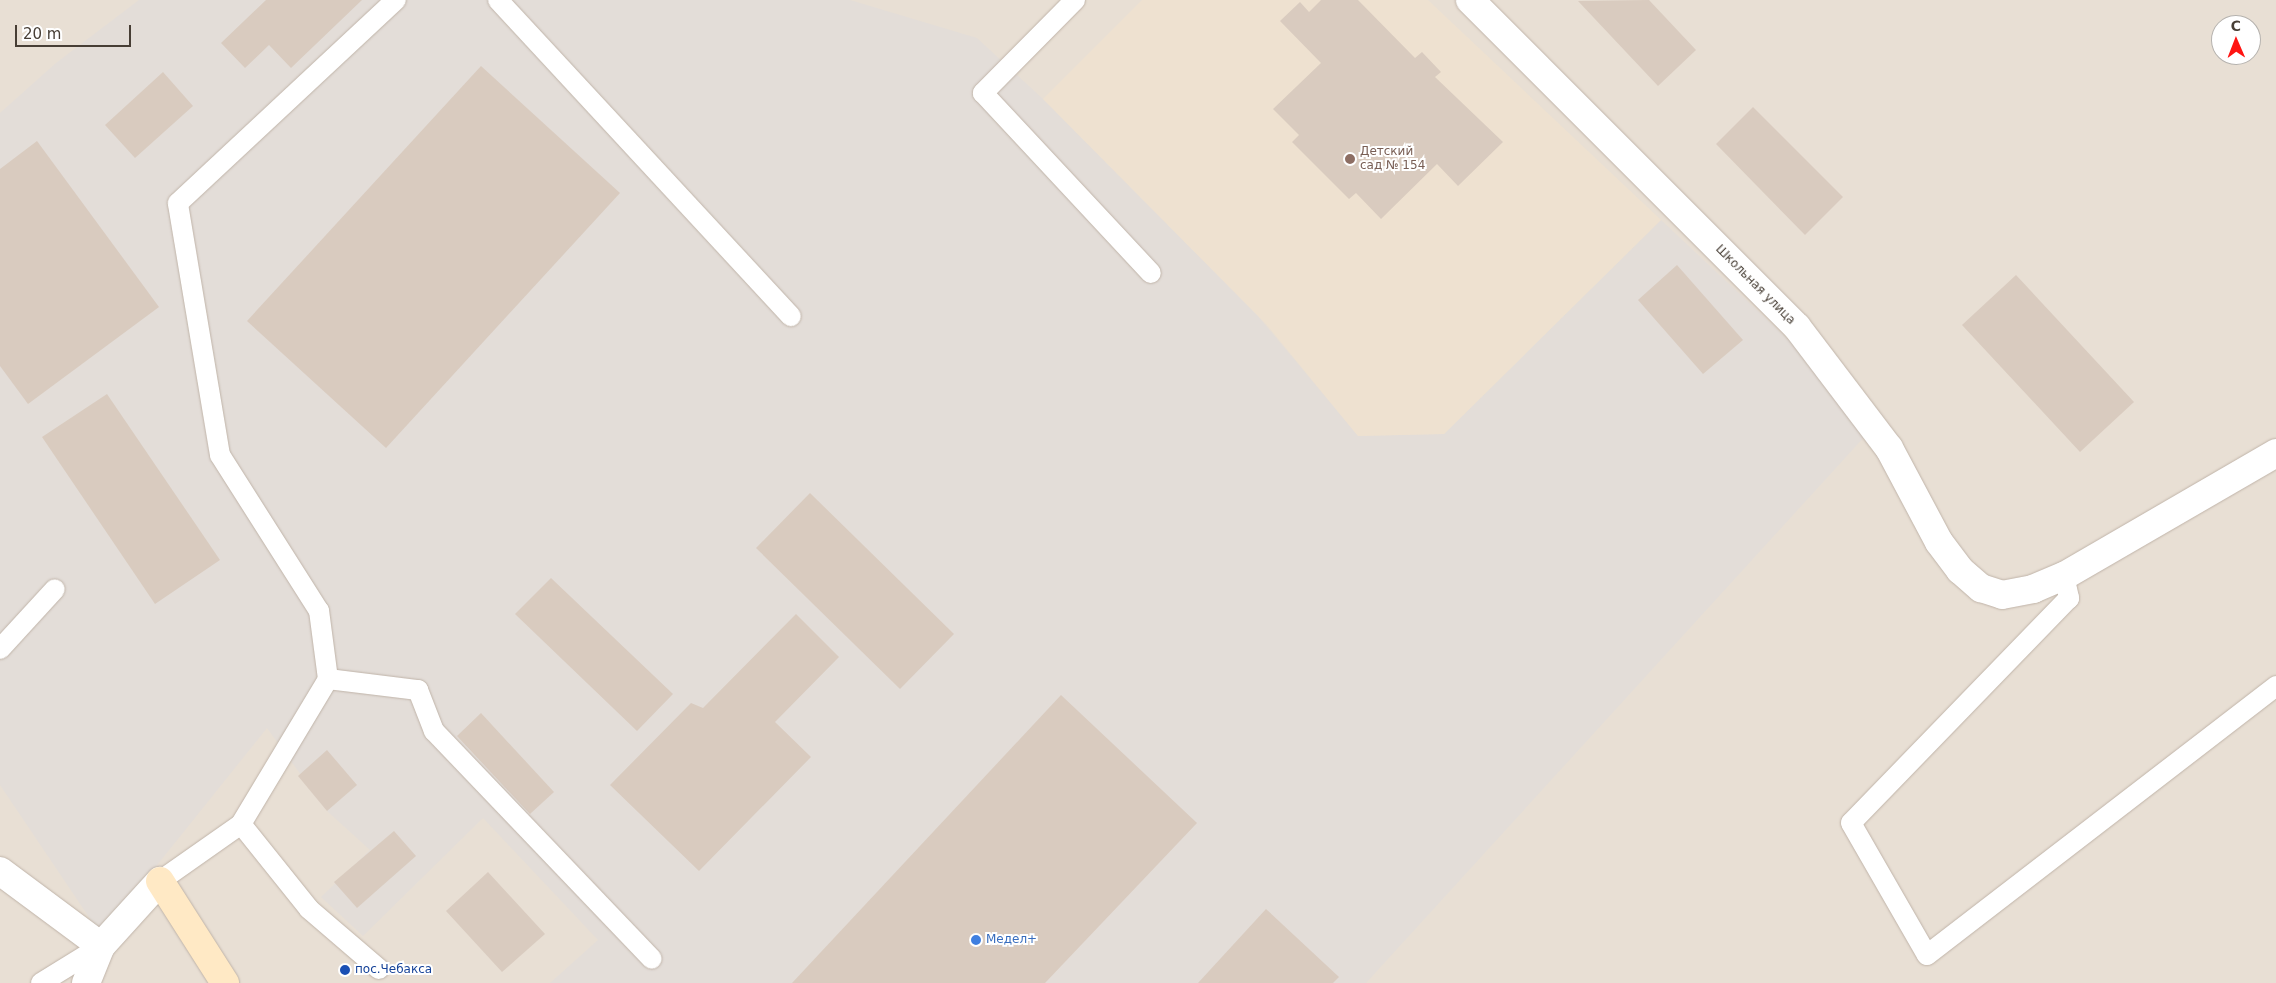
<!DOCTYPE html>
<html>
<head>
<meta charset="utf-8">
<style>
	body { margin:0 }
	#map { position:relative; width:2276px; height:983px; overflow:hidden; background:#f4eee7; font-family:"DejaVu Sans",sans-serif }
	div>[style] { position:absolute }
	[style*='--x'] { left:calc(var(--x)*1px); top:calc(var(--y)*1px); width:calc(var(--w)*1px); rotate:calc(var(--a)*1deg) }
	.residential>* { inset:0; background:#e8dfd4 }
	.industrial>* { inset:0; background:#e3ddd8 }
	.education>* { inset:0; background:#eee1d0 }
	.building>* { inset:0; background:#d9cbbf }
	.roads { filter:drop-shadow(0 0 1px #c0b4a9) drop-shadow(0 0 1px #c0b4a9) }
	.lane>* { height:20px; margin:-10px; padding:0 10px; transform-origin:10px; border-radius:10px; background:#fff }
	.street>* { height:28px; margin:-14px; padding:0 14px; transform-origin:14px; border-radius:14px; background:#fff }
	.secondary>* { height:28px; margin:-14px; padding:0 14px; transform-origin:14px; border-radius:14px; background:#ffe9c5 }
	.dots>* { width:14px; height:14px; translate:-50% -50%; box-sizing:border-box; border:2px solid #fff; border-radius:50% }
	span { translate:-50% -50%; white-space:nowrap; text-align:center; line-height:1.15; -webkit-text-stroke:4px #fff; paint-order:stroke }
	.education-label { font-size:12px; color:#785e54 }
	.left { translate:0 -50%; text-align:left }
	.street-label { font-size:12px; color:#473e35 }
	.shop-label { font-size:12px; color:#366cbe }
	.transit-label { font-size:12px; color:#164399 }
	.north { position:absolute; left:2211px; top:15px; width:50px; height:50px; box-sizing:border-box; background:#fff; border:1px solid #b5b2ae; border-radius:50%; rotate:359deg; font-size:14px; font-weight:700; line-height:20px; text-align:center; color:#473e35 }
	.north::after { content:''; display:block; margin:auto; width:18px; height:22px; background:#ff1412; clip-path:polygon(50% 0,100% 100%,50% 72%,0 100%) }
	.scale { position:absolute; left:15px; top:25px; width:116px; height:22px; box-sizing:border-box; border:2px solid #473e35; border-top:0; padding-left:6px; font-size:15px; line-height:18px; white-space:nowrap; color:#473e35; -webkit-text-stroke:4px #fff; paint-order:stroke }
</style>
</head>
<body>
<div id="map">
	<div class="residential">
		<i style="clip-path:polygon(evenodd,0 0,2276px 0,2276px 983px,0 983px,0 0,2221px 25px,2251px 25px,2251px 55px,2221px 55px,2221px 25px)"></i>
	</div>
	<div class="industrial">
		<i style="clip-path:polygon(139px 0,850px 0,977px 38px,1043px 99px,1257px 315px,1358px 436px,1444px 434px,1661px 220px,1877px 423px,1366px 983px,550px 983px,598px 940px,483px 818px,363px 936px,321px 897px,370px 850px,327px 811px,267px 728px,101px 935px,0 785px,0 113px,56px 63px)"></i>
	</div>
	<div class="education">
		<i style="clip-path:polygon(1142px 0,1428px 0,1661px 220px,1444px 434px,1358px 436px,1266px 324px,1043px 99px)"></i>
	</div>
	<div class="building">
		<i style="clip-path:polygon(266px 0,362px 0,291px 68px,269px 45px,245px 68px,221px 43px)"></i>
		<i style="clip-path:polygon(1321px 0,1358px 0,1415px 58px,1422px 52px,1441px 72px,1435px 77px,1503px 142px,1458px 186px,1437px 164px,1381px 219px,1356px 193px,1349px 199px,1292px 142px,1299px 135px,1273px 109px,1321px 63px,1280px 21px,1300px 2px,1309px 12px)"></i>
		<i style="clip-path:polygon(1649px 0,1696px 50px,1658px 86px,1578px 1px)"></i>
		<i style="clip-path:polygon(481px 66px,620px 193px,386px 448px,247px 321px)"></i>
		<i style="clip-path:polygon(163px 72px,193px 106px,135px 158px,105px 125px)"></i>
		<i style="clip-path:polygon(1753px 107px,1843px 197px,1805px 235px,1716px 144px)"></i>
		<i style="clip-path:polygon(37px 141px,159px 307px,28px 404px,0 366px,0 169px)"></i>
		<i style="clip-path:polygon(1677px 265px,1743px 340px,1703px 374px,1638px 300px)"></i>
		<i style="clip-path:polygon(2016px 275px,2134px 402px,2080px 452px,1962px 325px)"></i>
		<i style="clip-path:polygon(107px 394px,220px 560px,155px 604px,42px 437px)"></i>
		<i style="clip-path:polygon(810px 493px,954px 634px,900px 689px,756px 548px)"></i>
		<i style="clip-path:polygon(551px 578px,673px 694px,637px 731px,515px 614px)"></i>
		<i style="clip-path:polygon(796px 614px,839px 657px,775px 722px,811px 757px,699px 871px,610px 785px,691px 703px,703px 708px)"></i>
		<i style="clip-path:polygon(1061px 695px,1197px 823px,1045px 983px,792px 983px)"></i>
		<i style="clip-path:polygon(481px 713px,554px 792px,530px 814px,457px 736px)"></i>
		<i style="clip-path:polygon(327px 750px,357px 785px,327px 811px,298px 776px)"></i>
		<i style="clip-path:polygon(394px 831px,416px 856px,357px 908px,334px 882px)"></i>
		<i style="clip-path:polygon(488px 872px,545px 934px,502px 972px,446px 911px)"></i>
		<i style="clip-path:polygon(1266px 909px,1339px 977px,1333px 983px,1198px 983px)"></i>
	</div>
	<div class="roads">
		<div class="lane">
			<i style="--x:498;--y:0;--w:431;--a:47.2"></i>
			<i style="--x:1075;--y:0;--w:131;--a:134.7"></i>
			<i style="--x:983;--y:93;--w:246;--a:47"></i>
			<i style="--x:2064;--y:576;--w:23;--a:77"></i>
			<i style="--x:2069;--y:598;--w:313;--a:134.1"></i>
			<i style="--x:1851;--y:823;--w:152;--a:60.1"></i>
			<i style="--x:1927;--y:955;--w:441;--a:-37.6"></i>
			<i style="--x:0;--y:649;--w:81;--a:-47.5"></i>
			<i style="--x:328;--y:679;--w:91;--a:7"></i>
			<i style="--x:418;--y:690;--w:44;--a:68.7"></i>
			<i style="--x:434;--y:731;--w:315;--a:46.3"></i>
			<i style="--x:241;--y:824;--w:109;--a:51.3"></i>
			<i style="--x:309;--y:909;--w:92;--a:40.6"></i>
			<i style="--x:160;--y:881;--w:99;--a:-35.1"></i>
			<i style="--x:241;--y:824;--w:169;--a:-59"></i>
			<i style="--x:328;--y:679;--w:69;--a:-97.5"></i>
			<i style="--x:319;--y:611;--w:185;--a:-122.4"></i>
			<i style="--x:220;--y:455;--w:255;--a:-99.5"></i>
			<i style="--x:178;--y:203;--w:298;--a:-43"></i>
			<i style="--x:41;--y:983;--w:70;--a:-31.7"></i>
		</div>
		<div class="street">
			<i style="--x:1470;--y:0;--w:462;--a:45"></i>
			<i style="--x:1797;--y:327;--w:152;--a:52.8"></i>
			<i style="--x:1889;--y:448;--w:106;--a:62"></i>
			<i style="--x:1939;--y:542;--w:35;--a:53"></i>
			<i style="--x:1960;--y:570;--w:28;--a:41"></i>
			<i style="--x:1981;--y:588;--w:22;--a:18"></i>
			<i style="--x:2002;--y:595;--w:32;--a:-11"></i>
			<i style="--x:2033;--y:589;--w:34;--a:-23"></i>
			<i style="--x:2064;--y:576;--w:245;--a:-30.1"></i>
			<i style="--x:0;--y:871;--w:126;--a:36.6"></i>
			<i style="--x:86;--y:983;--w:40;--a:-68"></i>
			<i style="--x:101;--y:946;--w:88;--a:-47.8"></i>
		</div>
		<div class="secondary">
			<i style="--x:160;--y:881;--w:121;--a:57.5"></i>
		</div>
	</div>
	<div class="dots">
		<i style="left:1350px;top:159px;background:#8d6e63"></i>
		<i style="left:976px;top:940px;background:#3f7fe0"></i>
		<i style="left:345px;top:970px;background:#1a4fb4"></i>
	</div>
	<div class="education-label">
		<span class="left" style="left:1360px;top:159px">Детский<br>сад № 154</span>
	</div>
	<div class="street-label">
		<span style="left:1755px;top:285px;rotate:45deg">Школьная улица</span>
	</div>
	<div class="shop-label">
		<span class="left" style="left:986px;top:940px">Медел+</span>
	</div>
	<div class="transit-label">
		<span class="left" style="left:355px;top:970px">пос.Чебакса</span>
	</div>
	<div class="north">С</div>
	<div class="scale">20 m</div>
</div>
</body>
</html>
